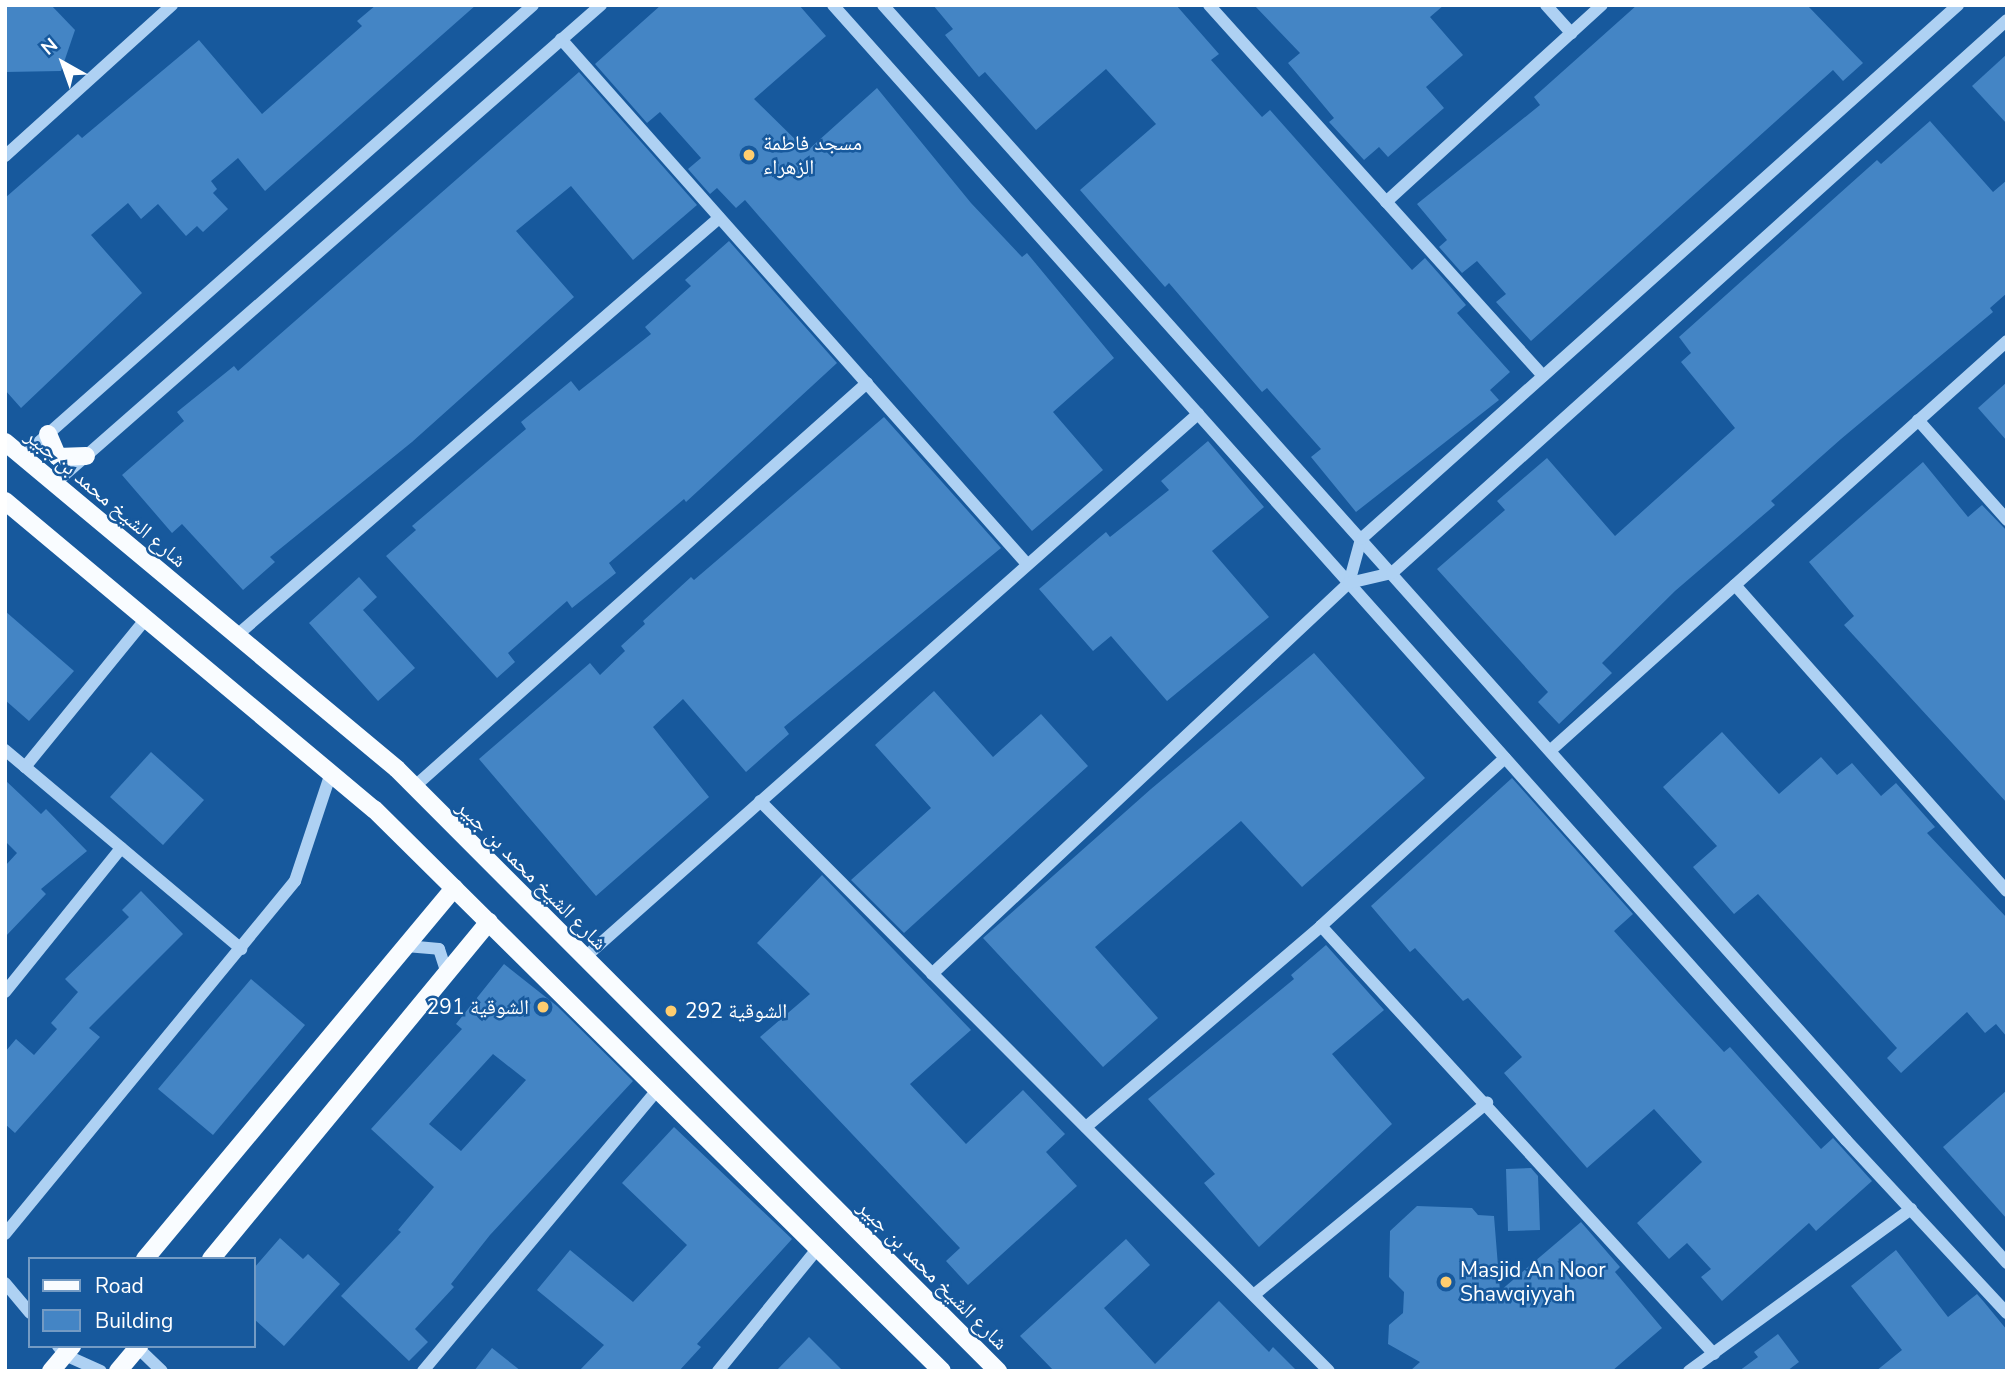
<!DOCTYPE html>
<html>
<head>
<meta charset="utf-8">
<style>
	body { margin:0 }
	#map { position:relative; width:2012px; height:1376px; overflow:hidden; background:#17599d; font-family:"Nunito Sans","Noto Naskh Arabic",sans-serif }
	div>[style] { position:absolute }
	[style*='--x'] { left:calc(var(--x)*1px); top:calc(var(--y)*1px); width:calc(var(--w)*1px); rotate:calc(var(--a)*1deg) }
	.building>* { inset:0; background:#4485c5 }
	.minor>* { height:12px; margin:-6px; padding:0 6px; transform-origin:6px; border-radius:6px; background:#aed1f3 }
	.major>* { height:18px; margin:-9px; padding:0 9px; transform-origin:9px; border-radius:9px; background:#f9fcff }
	.dots>* { width:19px; height:19px; translate:-50% -50%; box-sizing:border-box; border:4px solid #17599d; border-radius:50% }
	span { translate:-50% -50%; white-space:nowrap; text-align:center; line-height:1.15; -webkit-text-stroke:5px #17599d; paint-order:stroke }
	.poi-label { font-size:21px; color:#fff }
	.left { translate:0 -50%; text-align:left }
	.right { translate:-100% -50%; text-align:right }
	.street-label { font-size:21px; color:#fff }
	.frame { position:absolute; inset:0; border:7px solid #fff; pointer-events:none }
	.legend { position:absolute; left:28px; top:1257px; width:228px; height:91px; box-sizing:border-box; background:#17599d; border:2px solid #749bc4; margin:0; padding:9px 12px; list-style:none; font-size:21px; color:#fff }
	.legend li { display:flex; align-items:center; gap:14px; height:35px }
	.legend b { width:35px; border:2px solid #749bc4 }
	.north { position:absolute; left:28px; top:28px; width:70px; height:70px; -webkit-text-stroke:5px #17599d; paint-order:stroke; rotate:320deg; font-size:19px; font-weight:700; line-height:28px; text-align:center; color:#fff }
	.north::after { content:''; display:block; margin:auto; width:24px; height:32px; background:#fff; clip-path:polygon(50% 0,100% 100%,50% 72%,0 100%) }
</style>
</head>
<body>
<div id="map">
	<div class="building">
		<i style="clip-path:polygon(5px 5px,51px 5px,75px 30px,61px 71px,5px 72px)"></i>
		<i style="clip-path:polygon(376px 5px,476px 5px,265px 191px,238px 158px,211px 181px,217px 189px,213px 193px,228px 209px,203px 232px,197px 226px,186px 236px,158px 204px,141px 219px,128px 203px,91px 235px,142px 293px,21px 408px,5px 390px,5px 198px,78px 134px,82px 138px,199px 40px,262px 114px,362px 26px,357px 21px)"></i>
		<i style="clip-path:polygon(661px 5px,799px 5px,826px 36px,754px 99px,807px 151px,877px 88px,971px 203px,1022px 257px,1027px 253px,1114px 358px,1053px 412px,1103px 470px,1032px 531px,745px 200px,736px 208px,717px 188px,710px 194px,688px 169px,701px 158px,660px 112px,647px 123px,595px 64px)"></i>
		<i style="clip-path:polygon(933px 5px,1176px 5px,1219px 54px,1211px 60px,1262px 117px,1270px 110px,1412px 270px,1425px 258px,1448px 284px,1466px 305px,1457px 313px,1510px 372px,1490px 390px,1499px 400px,1356px 512px,1311px 457px,1321px 449px,1267px 388px,1262px 392px,1169px 283px,1165px 287px,1080px 190px,1156px 124px,1106px 69px,1036px 130px,985px 72px,979px 77px,945px 35px,953px 29px)"></i>
		<i style="clip-path:polygon(1254px 5px,1444px 5px,1430px 17px,1463px 55px,1426px 87px,1444px 108px,1388px 157px,1379px 147px,1364px 160px,1329px 122px,1334px 118px,1288px 63px,1300px 53px)"></i>
		<i style="clip-path:polygon(1637px 5px,1807px 5px,1863px 63px,1843px 81px,1833px 70px,1531px 341px,1496px 302px,1506px 294px,1477px 261px,1462px 273px,1439px 247px,1447px 240px,1417px 204px,1540px 105px,1534px 97px)"></i>
		<i style="clip-path:polygon(2007px 54px,2007px 124px,1972px 86px)"></i>
		<i style="clip-path:polygon(579px 72px,697px 205px,633px 260px,571px 186px,516px 231px,574px 297px,412px 442px,270px 557px,275px 562px,243px 590px,182px 524px,172px 533px,122px 475px,184px 421px,177px 412px,234px 366px,238px 371px)"></i>
		<i style="clip-path:polygon(1930px 121px,1993px 192px,2007px 180px,2007px 293px,1990px 308px,1993px 312px,1841px 439px,1771px 501px,1775px 505px,1675px 591px,1602px 663px,1612px 673px,1559px 724px,1538px 702px,1548px 692px,1437px 569px,1505px 510px,1497px 501px,1547px 458px,1615px 536px,1735px 428px,1681px 362px,1691px 353px,1679px 337px,1877px 160px,1881px 164px)"></i>
		<i style="clip-path:polygon(729px 241px,837px 363px,686px 502px,684px 499px,609px 563px,616px 573px,572px 608px,567px 601px,508px 653px,515px 662px,497px 678px,386px 556px,416px 530px,412px 526px,526px 429px,521px 422px,571px 381px,579px 391px,651px 334px,645px 327px,691px 286px,685px 280px)"></i>
		<i style="clip-path:polygon(2007px 382px,2007px 441px,1978px 408px)"></i>
		<i style="clip-path:polygon(884px 417px,1001px 548px,784px 727px,789px 734px,746px 772px,683px 699px,653px 727px,709px 797px,596px 896px,479px 759px,590px 663px,600px 675px,625px 651px,621px 646px,645px 624px,643px 621px,691px 577px,694px 580px)"></i>
		<i style="clip-path:polygon(1208px 441px,1264px 507px,1212px 551px,1269px 617px,1167px 701px,1111px 636px,1093px 651px,1039px 589px,1106px 532px,1110px 537px,1169px 490px,1161px 481px)"></i>
		<i style="clip-path:polygon(1923px 462px,1968px 517px,1982px 505px,2007px 531px,2007px 803px,1844px 625px,1854px 616px,1809px 562px)"></i>
		<i style="clip-path:polygon(359px 577px,377px 597px,363px 610px,415px 668px,378px 701px,309px 623px)"></i>
		<i style="clip-path:polygon(5px 611px,74px 671px,29px 721px,5px 700px)"></i>
		<i style="clip-path:polygon(1314px 653px,1425px 778px,1302px 887px,1241px 821px,1095px 947px,1158px 1018px,1103px 1067px,983px 938px,1151px 789px)"></i>
		<i style="clip-path:polygon(934px 691px,993px 757px,1041px 714px,1088px 766px,904px 933px,851px 880px,931px 808px,875px 745px)"></i>
		<i style="clip-path:polygon(1722px 732px,1779px 794px,1821px 757px,1837px 775px,1852px 763px,1881px 796px,1896px 783px,1935px 827px,1927px 833px,2007px 918px,2007px 1037px,1996px 1024px,1985px 1033px,1967px 1012px,1901px 1073px,1887px 1058px,1897px 1048px,1758px 894px,1734px 914px,1693px 867px,1717px 846px,1663px 787px)"></i>
		<i style="clip-path:polygon(151px 752px,204px 800px,163px 845px,110px 797px)"></i>
		<i style="clip-path:polygon(1512px 778px,1633px 914px,1614px 931px,1677px 1001px,1724px 1052px,1730px 1047px,1821px 1149px,1833px 1138px,1872px 1181px,1816px 1231px,1809px 1223px,1722px 1301px,1701px 1277px,1711px 1269px,1687px 1243px,1669px 1259px,1637px 1223px,1702px 1162px,1654px 1109px,1587px 1168px,1504px 1073px,1522px 1057px,1468px 998px,1463px 1001px,1415px 948px,1410px 952px,1371px 906px)"></i>
		<i style="clip-path:polygon(5px 780px,41px 814px,46px 809px,87px 851px,41px 889px,46px 894px,5px 937px,5px 866px,17px 853px,5px 841px)"></i>
		<i style="clip-path:polygon(822px 875px,971px 1030px,910px 1084px,966px 1144px,1023px 1090px,1065px 1134px,1046px 1152px,1077px 1186px,968px 1285px,946px 1261px,960px 1248px,760px 1037px,810px 994px,757px 943px)"></i>
		<i style="clip-path:polygon(141px 891px,183px 934px,89px 1028px,100px 1037px,15px 1133px,5px 1124px,5px 1052px,16px 1039px,34px 1055px,57px 1029px,51px 1023px,78px 992px,65px 979px,129px 917px,122px 910px)"></i>
		<i style="clip-path:polygon(1326px 945px,1384px 1010px,1332px 1054px,1392px 1124px,1259px 1247px,1204px 1183px,1215px 1174px,1148px 1099px,1294px 979px,1291px 975px)"></i>
		<i style="clip-path:polygon(evenodd,504px 964px,557px 1006px,633px 1081px,490px 1235px,451px 1284px,454px 1287px,415px 1329px,428px 1342px,409px 1361px,341px 1296px,401px 1232px,398px 1230px,434px 1187px,371px 1129px,462px 1029px,456px 1024px,504px 964px,493px 1054px,526px 1080px,461px 1151px,429px 1124px,493px 1054px)"></i>
		<i style="clip-path:polygon(251px 979px,305px 1025px,213px 1135px,158px 1089px)"></i>
		<i style="clip-path:polygon(2007px 1090px,2007px 1219px,1943px 1147px)"></i>
		<i style="clip-path:polygon(674px 1127px,792px 1239px,697px 1344px,701px 1347px,679px 1371px,579px 1371px,604px 1345px,537px 1290px,570px 1250px,633px 1302px,687px 1245px,622px 1183px)"></i>
		<i style="clip-path:polygon(1531px 1168px,1538px 1176px,1540px 1230px,1508px 1231px,1506px 1169px)"></i>
		<i style="clip-path:polygon(1417px 1206px,1472px 1208px,1478px 1215px,1494px 1216px,1500px 1291px,1581px 1222px,1620px 1267px,1615px 1272px,1662px 1328px,1612px 1371px,1410px 1371px,1420px 1362px,1388px 1344px,1389px 1325px,1403px 1313px,1404px 1292px,1389px 1277px,1390px 1231px)"></i>
		<i style="clip-path:polygon(280px 1238px,303px 1259px,308px 1254px,340px 1284px,284px 1346px,254px 1319px,254px 1268px)"></i>
		<i style="clip-path:polygon(1126px 1239px,1150px 1265px,1104px 1308px,1155px 1364px,1219px 1301px,1269px 1352px,1273px 1347px,1297px 1371px,1054px 1371px,1020px 1336px)"></i>
		<i style="clip-path:polygon(1896px 1250px,1948px 1317px,1977px 1294px,1984px 1302px,2007px 1330px,2007px 1371px,1876px 1371px,1902px 1350px,1851px 1286px)"></i>
		<i style="clip-path:polygon(1778px 1334px,1799px 1362px,1787px 1371px,1739px 1371px,1758px 1357px,1754px 1352px)"></i>
		<i style="clip-path:polygon(809px 1337px,843px 1371px,776px 1371px)"></i>
		<i style="clip-path:polygon(492px 1348px,521px 1371px,474px 1371px)"></i>
	</div>
	<div class="minor">
		<i style="--x:833;--y:5;--w:1521;--a:48.25"></i>
		<i style="--x:1846;--y:1140;--w:236;--a:47.1"></i>
		<i style="--x:883;--y:5;--w:1687;--a:48.22"></i>
		<i style="--x:1209;--y:5;--w:499;--a:48"></i>
		<i style="--x:1546;--y:5;--w:38;--a:48"></i>
		<i style="--x:561;--y:39;--w:701;--a:48.41"></i>
		<i style="--x:5;--y:156;--w:225;--a:-42.1"></i>
		<i style="--x:1386;--y:202;--w:292;--a:-42.4"></i>
		<i style="--x:1918;--y:420;--w:134;--a:48.3"></i>
		<i style="--x:22;--y:457;--w:682;--a:-41.49"></i>
		<i style="--x:54;--y:484;--w:727;--a:-41.21"></i>
		<i style="--x:1349;--y:583;--w:46;--a:-74.7"></i>
		<i style="--x:1361;--y:539;--w:801;--a:-41.81"></i>
		<i style="--x:1735;--y:585;--w:409;--a:48.4"></i>
		<i style="--x:236;--y:636;--w:639;--a:-40.87"></i>
		<i style="--x:5;--y:750;--w:309;--a:40.1"></i>
		<i style="--x:1551;--y:750;--w:613;--a:-41.89"></i>
		<i style="--x:25;--y:767;--w:190;--a:-50.8"></i>
		<i style="--x:414;--y:787;--w:607;--a:-41.73"></i>
		<i style="--x:760;--y:801;--w:805;--a:45.05"></i>
		<i style="--x:1321;--y:926;--w:581;--a:47.44"></i>
		<i style="--x:406;--y:946;--w:33;--a:5"></i>
		<i style="--x:439;--y:949;--w:25;--a:72"></i>
		<i style="--x:583;--y:959;--w:822;--a:-41.55"></i>
		<i style="--x:932;--y:974;--w:572;--a:-43.16"></i>
		<i style="--x:1349;--y:583;--w:44;--a:-13.1"></i>
		<i style="--x:1392;--y:573;--w:827;--a:-41.96"></i>
		<i style="--x:5;--y:992;--w:185;--a:-51.1"></i>
		<i style="--x:1086;--y:1127;--w:309;--a:-40.5"></i>
		<i style="--x:1321;--y:926;--w:249;--a:-42.4"></i>
		<i style="--x:5;--y:1234;--w:457;--a:-50.6"></i>
		<i style="--x:295;--y:881;--w:114;--a:-71.6"></i>
		<i style="--x:5;--y:1283;--w:39;--a:50"></i>
		<i style="--x:1255;--y:1294;--w:301;--a:-39.5"></i>
		<i style="--x:58;--y:1346;--w:11;--a:52"></i>
		<i style="--x:65;--y:1355;--w:39;--a:24"></i>
		<i style="--x:138;--y:1348;--w:33;--a:44"></i>
		<i style="--x:423;--y:1371;--w:367;--a:-50.2"></i>
		<i style="--x:718;--y:1371;--w:159;--a:-50.9"></i>
		<i style="--x:1689;--y:1371;--w:275;--a:-36.1"></i>
	</div>
	<div class="major">
		<i style="--x:48;--y:434;--w:25;--a:67"></i>
		<i style="--x:58;--y:457;--w:28;--a:-2"></i>
		<i style="--x:5;--y:442;--w:510;--a:39.83"></i>
		<i style="--x:397;--y:769;--w:851;--a:45.05"></i>
		<i style="--x:5;--y:501;--w:481;--a:39.9"></i>
		<i style="--x:374;--y:809;--w:799;--a:44.7"></i>
		<i style="--x:145;--y:1259;--w:483;--a:-50.2"></i>
		<i style="--x:211;--y:1259;--w:437;--a:-50.5"></i>
		<i style="--x:51;--y:1371;--w:33;--a:-50"></i>
		<i style="--x:118;--y:1371;--w:33;--a:-50"></i>
	</div>
	<div class="dots">
		<i style="left:749px;top:155px;background:#ffcd6f"></i>
		<i style="left:543px;top:1007px;background:#ffcd6f"></i>
		<i style="left:671px;top:1011px;background:#ffcd6f"></i>
		<i style="left:1446px;top:1282px;background:#ffcd6f"></i>
	</div>
	<div class="poi-label">
		<span class="left" style="left:763px;top:155px">مسجد فاطمة<br>الزهراء</span>
		<span class="right" style="left:529px;top:1007px">الشوقية 291</span>
		<span class="left" style="left:685px;top:1011px">الشوقية 292</span>
		<span class="left" style="left:1460px;top:1282px">Masjid An Noor<br>Shawqiyyah</span>
	</div>
	<div class="street-label">
		<span style="left:106px;top:498px;rotate:40deg">شارع الشيخ محمد بن جبير</span>
		<span style="left:532px;top:875px;rotate:45deg">شارع الشيخ محمد بن جبير</span>
		<span style="left:933px;top:1275px;rotate:45deg">شارع الشيخ محمد بن جبير</span>
	</div>
	<div class="frame"></div>
	<ul class="legend">
	<li><b style="height:9px;background:#f9fcff"></b>Road</li>
	<li><b style="height:19px;background:#4485c5"></b>Building</li>
	</ul>
	<div class="north">N</div>
</div>
</body>
</html>
